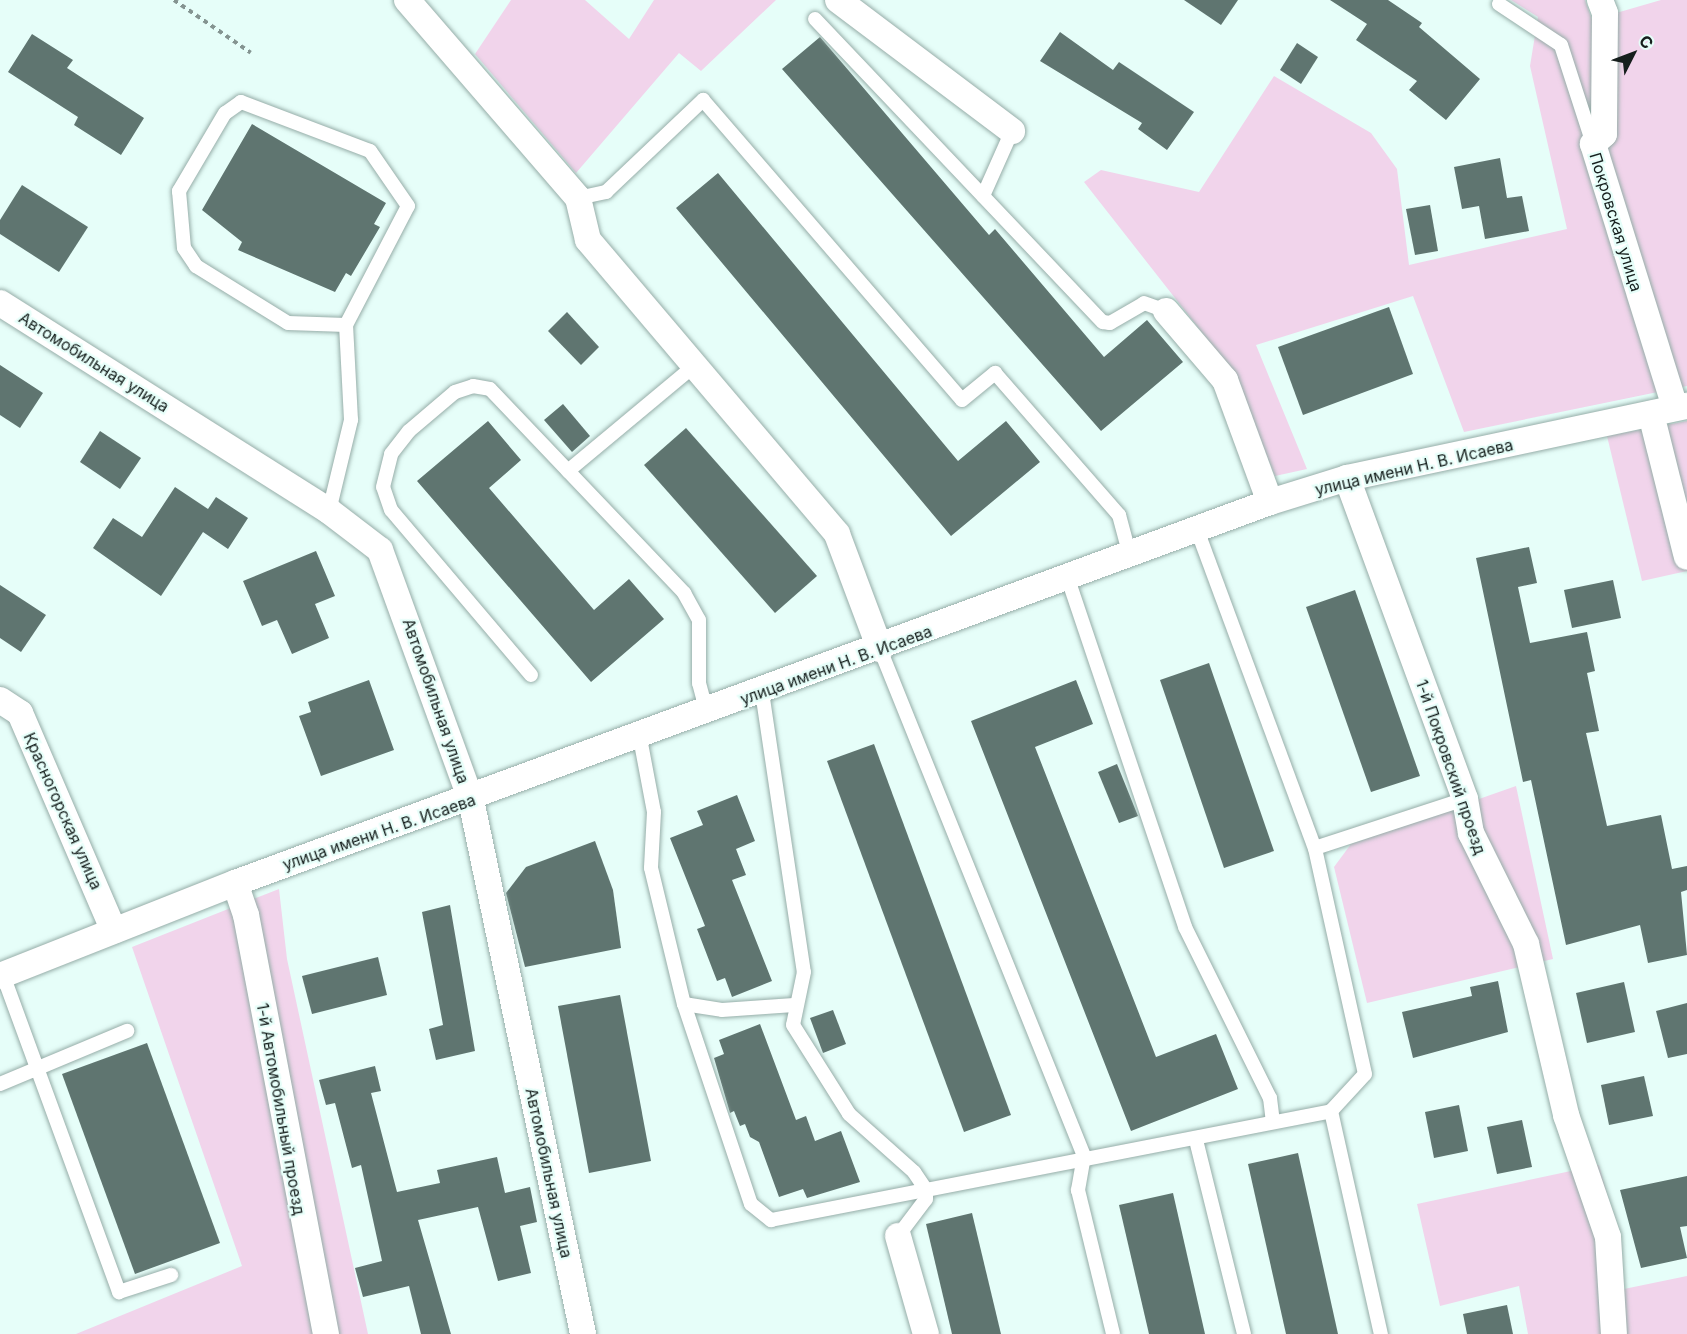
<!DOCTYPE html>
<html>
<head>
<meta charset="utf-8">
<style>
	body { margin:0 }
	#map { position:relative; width:1687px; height:1334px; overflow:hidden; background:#e6fef9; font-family:Inter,sans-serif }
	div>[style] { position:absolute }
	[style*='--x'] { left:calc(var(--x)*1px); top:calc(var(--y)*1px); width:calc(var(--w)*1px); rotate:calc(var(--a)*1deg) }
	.green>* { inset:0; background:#f1d4eb }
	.building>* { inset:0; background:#5f7570 }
	.path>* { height:4px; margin-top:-2px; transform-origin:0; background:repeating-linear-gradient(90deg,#849491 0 4.5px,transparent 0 9px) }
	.roads { filter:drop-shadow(0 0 2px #96ada8) drop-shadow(0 0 2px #96ada8) }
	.lane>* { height:14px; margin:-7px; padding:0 7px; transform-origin:7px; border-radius:7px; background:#fff }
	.street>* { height:26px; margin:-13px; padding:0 13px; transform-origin:13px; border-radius:13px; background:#fff }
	span { translate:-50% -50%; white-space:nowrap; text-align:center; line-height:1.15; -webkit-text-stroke:4.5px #e6fef9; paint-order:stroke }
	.street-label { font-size:16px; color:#161f1d }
	.north { position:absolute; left:1603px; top:24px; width:60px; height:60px; -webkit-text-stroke:4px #e6fef9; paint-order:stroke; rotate:48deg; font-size:16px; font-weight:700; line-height:24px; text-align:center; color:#161f1d }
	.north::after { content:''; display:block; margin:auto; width:21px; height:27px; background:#161f1d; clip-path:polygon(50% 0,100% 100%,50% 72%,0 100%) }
</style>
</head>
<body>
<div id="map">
	<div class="green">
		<i style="clip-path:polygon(511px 0,585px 0,629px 39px,654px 0,776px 0,701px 71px,679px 53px,576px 173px,475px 54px)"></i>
		<i style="clip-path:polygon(1511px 0,1585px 0,1592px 20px,1661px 0,1687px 0,1687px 386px,1464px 432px,1413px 296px,1256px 345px,1307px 469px,1275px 476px,1233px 372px,1084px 182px,1101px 170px,1199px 192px,1274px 76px,1371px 133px,1397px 169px,1409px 265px,1567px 229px,1530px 66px,1538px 17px)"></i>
		<i style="clip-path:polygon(1687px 421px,1687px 571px,1642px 581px,1607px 436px)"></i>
		<i style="clip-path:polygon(1516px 786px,1553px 959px,1367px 1003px,1334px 867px,1351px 844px)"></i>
		<i style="clip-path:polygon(279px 889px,287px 959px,368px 1334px,76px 1334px,242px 1266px,132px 947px)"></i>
		<i style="clip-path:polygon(1599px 1165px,1620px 1240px,1624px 1289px,1687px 1276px,1687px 1334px,1528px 1334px,1519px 1286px,1440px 1306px,1417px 1204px)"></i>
	</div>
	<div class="building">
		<i style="clip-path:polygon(1184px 0,1238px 0,1221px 25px)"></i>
		<i style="clip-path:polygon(1330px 0,1388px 0,1422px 23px,1419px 27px,1480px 79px,1446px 120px,1409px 90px,1417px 81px,1356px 40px,1367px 24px)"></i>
		<i style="clip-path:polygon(1060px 32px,1113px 70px,1119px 62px,1194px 112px,1167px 150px,1138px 129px,1142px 123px,1040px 61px)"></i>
		<i style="clip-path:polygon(32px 34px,73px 60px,67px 68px,144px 118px,121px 155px,74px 125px,78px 117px,8px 72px)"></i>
		<i style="clip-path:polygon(820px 37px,989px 235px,995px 229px,1104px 357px,1147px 320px,1183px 362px,1101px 431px,782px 69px)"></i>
		<i style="clip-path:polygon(1297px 43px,1318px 57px,1301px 84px,1280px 70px)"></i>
		<i style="clip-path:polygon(252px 124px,386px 203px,374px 224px,380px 227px,351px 276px,346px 273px,335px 292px,238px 250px,242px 242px,202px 210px)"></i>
		<i style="clip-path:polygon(1500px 158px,1507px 198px,1522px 196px,1529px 231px,1485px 239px,1479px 206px,1462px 209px,1454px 167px)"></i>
		<i style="clip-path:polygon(718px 173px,958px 461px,1006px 421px,1040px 462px,951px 536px,676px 208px)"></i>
		<i style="clip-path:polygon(22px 185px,88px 227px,59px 272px,0 234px,0 220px)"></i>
		<i style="clip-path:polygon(1430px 205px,1438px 251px,1415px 255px,1406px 209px)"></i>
		<i style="clip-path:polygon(1389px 307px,1413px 374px,1303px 415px,1278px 347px)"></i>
		<i style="clip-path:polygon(567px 312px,599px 347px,581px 365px,548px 331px)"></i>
		<i style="clip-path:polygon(0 365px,43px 393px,20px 428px,0 415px)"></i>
		<i style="clip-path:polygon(563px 404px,590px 436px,572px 452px,544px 420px)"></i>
		<i style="clip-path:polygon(488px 421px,521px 460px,489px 488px,594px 610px,629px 579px,664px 619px,591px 682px,417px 481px)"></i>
		<i style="clip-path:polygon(686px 428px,817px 576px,775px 613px,644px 465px)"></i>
		<i style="clip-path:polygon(100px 431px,141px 458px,120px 489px,80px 462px)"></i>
		<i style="clip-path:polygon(175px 487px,208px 509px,216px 497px,248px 518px,228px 549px,203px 532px,161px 596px,93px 548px,113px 518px,142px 537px)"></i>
		<i style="clip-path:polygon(1529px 547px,1537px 583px,1518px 587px,1530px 643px,1587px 632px,1595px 671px,1587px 673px,1599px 731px,1586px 733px,1607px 826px,1661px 815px,1672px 869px,1687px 866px,1687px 890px,1681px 892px,1687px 955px,1648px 963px,1640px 925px,1566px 945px,1531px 780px,1523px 782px,1476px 558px)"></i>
		<i style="clip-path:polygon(316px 551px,335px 596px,315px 604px,329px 638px,292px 654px,277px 620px,262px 626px,243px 581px)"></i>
		<i style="clip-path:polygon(1613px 580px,1621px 618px,1572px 628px,1564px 590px)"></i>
		<i style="clip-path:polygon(0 585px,46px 615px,21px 652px,0 638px)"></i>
		<i style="clip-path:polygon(1355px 590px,1420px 776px,1371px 792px,1306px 607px)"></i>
		<i style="clip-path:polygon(1209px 663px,1274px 851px,1224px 868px,1160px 680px)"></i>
		<i style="clip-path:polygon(369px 680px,394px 750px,321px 776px,299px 716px,311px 712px,308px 702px)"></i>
		<i style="clip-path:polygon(1076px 680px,1093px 724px,1035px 747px,1156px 1057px,1216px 1034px,1238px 1089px,1131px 1131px,971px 721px)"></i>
		<i style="clip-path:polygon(874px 744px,1011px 1115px,964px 1132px,827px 761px)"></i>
		<i style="clip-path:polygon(1117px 764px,1138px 816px,1119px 823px,1098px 772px)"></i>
		<i style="clip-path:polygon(737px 795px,755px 841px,736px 849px,746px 875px,732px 880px,772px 981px,732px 997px,725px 978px,717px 981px,697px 929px,705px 926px,670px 838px,703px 825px,697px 811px)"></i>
		<i style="clip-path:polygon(595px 841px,613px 890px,621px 948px,525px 967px,506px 893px,526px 867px)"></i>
		<i style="clip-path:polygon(450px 905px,475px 1051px,436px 1060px,429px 1029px,443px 1025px,422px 912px)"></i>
		<i style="clip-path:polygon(378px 957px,387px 995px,312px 1014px,302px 976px)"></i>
		<i style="clip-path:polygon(1498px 981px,1508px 1032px,1413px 1058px,1402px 1012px,1472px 996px,1470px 987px)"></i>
		<i style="clip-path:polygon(1624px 982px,1635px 1032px,1587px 1043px,1576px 993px)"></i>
		<i style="clip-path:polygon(620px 995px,651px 1161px,589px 1173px,558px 1006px)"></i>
		<i style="clip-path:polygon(1687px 1003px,1687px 1054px,1668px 1058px,1656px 1011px)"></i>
		<i style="clip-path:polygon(833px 1010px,846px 1044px,823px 1053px,810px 1018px)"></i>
		<i style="clip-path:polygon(760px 1024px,796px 1120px,806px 1116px,815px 1141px,841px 1131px,860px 1182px,807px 1198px,803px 1189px,779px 1197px,759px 1142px,750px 1137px,745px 1124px,740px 1126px,734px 1111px,730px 1113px,714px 1058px,724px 1054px,719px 1040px)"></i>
		<i style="clip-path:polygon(147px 1043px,220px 1243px,135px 1274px,62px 1074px)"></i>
		<i style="clip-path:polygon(375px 1066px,381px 1091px,371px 1093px,397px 1192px,440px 1183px,437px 1170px,497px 1157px,505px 1193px,530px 1187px,537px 1222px,520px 1226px,531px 1273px,498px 1281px,478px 1207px,418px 1220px,451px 1334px,421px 1334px,409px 1286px,363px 1297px,355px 1268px,382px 1261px,361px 1165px,352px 1168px,335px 1103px,326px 1105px,319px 1080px)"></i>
		<i style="clip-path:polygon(1644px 1076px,1653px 1116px,1609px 1125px,1601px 1085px)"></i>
		<i style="clip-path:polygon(1459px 1105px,1468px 1151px,1434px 1158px,1425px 1112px)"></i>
		<i style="clip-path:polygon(1522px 1120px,1532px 1167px,1497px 1174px,1487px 1127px)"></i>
		<i style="clip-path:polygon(1298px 1153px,1338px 1334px,1286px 1334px,1248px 1164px)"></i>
		<i style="clip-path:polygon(1687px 1176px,1687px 1226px,1680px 1227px,1687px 1258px,1641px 1268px,1620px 1190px)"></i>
		<i style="clip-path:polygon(1173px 1193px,1205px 1334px,1149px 1334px,1119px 1205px)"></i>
		<i style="clip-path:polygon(972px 1213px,1001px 1334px,952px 1334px,926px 1224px)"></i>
		<i style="clip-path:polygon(1507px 1305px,1513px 1334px,1467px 1334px,1463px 1314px)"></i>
	</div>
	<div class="path">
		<i style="--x:174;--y:0;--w:93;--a:34.5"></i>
	</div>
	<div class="roads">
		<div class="lane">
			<i style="--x:1499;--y:4;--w:74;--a:33.5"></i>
			<i style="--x:1561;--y:45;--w:104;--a:72.1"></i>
			<i style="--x:815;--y:19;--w:418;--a:46.5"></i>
			<i style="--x:1103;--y:322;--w:7;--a:8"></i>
			<i style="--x:1110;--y:323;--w:39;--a:-30"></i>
			<i style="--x:1144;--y:303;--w:23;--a:20"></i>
			<i style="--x:983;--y:196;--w:71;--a:-66"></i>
			<i style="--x:578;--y:198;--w:29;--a:-12"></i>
			<i style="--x:606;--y:192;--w:134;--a:-43.5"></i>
			<i style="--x:703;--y:100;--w:396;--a:49.2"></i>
			<i style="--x:962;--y:400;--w:43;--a:-39.3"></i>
			<i style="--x:995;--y:373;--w:189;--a:48.9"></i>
			<i style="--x:1119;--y:515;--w:38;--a:75"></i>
			<i style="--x:568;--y:471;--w:163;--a:-39.8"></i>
			<i style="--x:329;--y:511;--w:94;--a:-76.4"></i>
			<i style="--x:351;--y:420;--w:95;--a:-93"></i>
			<i style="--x:346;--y:325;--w:134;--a:-62.5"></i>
			<i style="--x:408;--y:206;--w:67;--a:-124.6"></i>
			<i style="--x:370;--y:151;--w:138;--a:-159.2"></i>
			<i style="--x:241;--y:102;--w:19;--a:145"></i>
			<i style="--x:225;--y:113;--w:91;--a:120.5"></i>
			<i style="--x:179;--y:191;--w:57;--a:85"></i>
			<i style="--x:184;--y:248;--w:22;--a:56"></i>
			<i style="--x:196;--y:266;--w:108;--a:31.8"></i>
			<i style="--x:288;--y:323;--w:58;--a:2"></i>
			<i style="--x:1196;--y:527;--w:342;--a:69.7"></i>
			<i style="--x:1067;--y:576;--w:370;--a:71.4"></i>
			<i style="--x:1185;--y:927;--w:191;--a:63.6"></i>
			<i style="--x:1270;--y:1098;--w:23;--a:83"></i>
			<i style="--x:880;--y:649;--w:547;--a:68.08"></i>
			<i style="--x:1084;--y:1156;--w:35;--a:100"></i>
			<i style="--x:1078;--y:1190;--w:148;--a:76.3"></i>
			<i style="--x:531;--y:675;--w:216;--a:-130.3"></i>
			<i style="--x:391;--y:510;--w:24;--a:-109"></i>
			<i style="--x:383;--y:487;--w:34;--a:-76"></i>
			<i style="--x:391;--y:454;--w:29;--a:-52"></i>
			<i style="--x:409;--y:431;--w:60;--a:-40.3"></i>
			<i style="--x:455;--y:392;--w:19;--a:-18"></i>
			<i style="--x:473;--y:386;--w:17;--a:10"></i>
			<i style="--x:490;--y:389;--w:282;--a:46.4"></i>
			<i style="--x:684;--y:593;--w:31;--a:61"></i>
			<i style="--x:699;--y:620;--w:63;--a:90"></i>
			<i style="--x:699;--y:683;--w:31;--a:75"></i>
			<i style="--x:762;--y:692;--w:283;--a:81.5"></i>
			<i style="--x:804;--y:972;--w:54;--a:101.7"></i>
			<i style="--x:793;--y:1025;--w:105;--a:57.8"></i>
			<i style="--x:849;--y:1114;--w:87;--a:41.7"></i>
			<i style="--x:914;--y:1172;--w:22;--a:56"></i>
			<i style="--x:640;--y:738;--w:75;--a:79.3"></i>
			<i style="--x:654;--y:812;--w:56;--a:93.1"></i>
			<i style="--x:651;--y:868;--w:140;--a:76.4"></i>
			<i style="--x:684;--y:1004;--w:211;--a:71.5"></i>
			<i style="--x:751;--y:1204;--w:26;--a:39"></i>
			<i style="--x:771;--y:1220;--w:158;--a:-11"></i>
			<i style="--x:3;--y:975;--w:338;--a:69.9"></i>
			<i style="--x:119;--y:1292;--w:55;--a:-18.1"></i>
			<i style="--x:684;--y:1004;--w:38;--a:9"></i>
			<i style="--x:722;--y:1010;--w:72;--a:-4"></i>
			<i style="--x:0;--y:1084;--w:138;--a:-22.7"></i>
			<i style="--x:1331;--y:1111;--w:229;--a:77.4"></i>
			<i style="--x:1196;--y:1140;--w:200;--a:76.1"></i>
			<i style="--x:898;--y:1236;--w:46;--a:-52.9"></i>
			<i style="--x:926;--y:1199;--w:9;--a:-90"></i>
			<i style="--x:926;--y:1190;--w:413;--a:-11"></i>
			<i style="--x:1331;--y:1111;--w:50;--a:-47.4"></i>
			<i style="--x:1365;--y:1074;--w:231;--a:-102.5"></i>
			<i style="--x:1315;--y:848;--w:158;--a:-18.1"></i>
		</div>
		<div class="street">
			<i style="--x:407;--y:0;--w:262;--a:49.2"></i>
			<i style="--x:578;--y:198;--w:43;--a:76.6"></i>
			<i style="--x:588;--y:240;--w:385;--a:49.7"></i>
			<i style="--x:837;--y:534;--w:123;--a:69.5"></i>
			<i style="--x:838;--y:0;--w:218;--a:37"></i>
			<i style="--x:1600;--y:0;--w:14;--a:69"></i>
			<i style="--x:1605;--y:13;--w:121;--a:90.5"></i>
			<i style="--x:1604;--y:134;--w:15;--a:138"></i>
			<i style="--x:1593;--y:144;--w:276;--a:72.7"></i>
			<i style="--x:0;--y:303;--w:389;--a:32.3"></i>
			<i style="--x:329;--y:511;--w:64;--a:37.4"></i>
			<i style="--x:380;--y:550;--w:266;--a:70"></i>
			<i style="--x:471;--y:800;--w:546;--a:78.15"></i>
			<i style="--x:1166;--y:311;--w:91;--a:49.5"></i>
			<i style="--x:1225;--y:380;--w:130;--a:69.8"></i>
			<i style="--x:1651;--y:414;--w:147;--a:75.9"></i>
			<i style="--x:1347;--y:478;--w:342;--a:69.8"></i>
			<i style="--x:1465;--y:799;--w:35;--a:80"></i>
			<i style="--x:1471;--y:833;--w:124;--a:63.6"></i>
			<i style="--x:1526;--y:944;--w:176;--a:76.8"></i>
			<i style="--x:1566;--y:1115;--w:129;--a:71"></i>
			<i style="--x:1608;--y:1237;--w:97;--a:86.5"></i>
			<i style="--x:0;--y:700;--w:24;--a:33"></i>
			<i style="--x:20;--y:713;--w:237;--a:66.7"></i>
			<i style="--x:235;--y:883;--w:34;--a:71"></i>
			<i style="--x:246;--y:915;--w:427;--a:79.2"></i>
			<i style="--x:0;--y:976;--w:253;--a:-21.6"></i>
			<i style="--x:235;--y:883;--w:1103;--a:-20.21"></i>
			<i style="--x:1270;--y:502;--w:81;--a:-17.3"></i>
			<i style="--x:1347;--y:478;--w:348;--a:-12"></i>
			<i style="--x:898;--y:1236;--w:102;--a:74.1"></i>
		</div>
	</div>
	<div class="street-label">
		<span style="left:1616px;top:222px;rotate:73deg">Покровская улица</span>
		<span style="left:94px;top:362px;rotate:32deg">Автомобильная улица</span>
		<span style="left:1414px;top:467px;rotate:-13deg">улица имени Н. В. Исаева</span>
		<span style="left:836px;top:665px;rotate:-20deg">улица имени Н. В. Исаева</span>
		<span style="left:436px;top:701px;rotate:71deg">Автомобильная улица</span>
		<span style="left:1451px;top:767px;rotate:71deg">1-й Покровский проезд</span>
		<span style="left:63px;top:811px;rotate:66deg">Красногорская улица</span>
		<span style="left:379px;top:832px;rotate:-19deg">улица имени Н. В. Исаева</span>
		<span style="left:281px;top:1109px;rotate:80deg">1-й Автомобильный проезд</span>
		<span style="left:549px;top:1173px;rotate:78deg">Автомобильная улица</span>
	</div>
	<div class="north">С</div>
</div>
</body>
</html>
